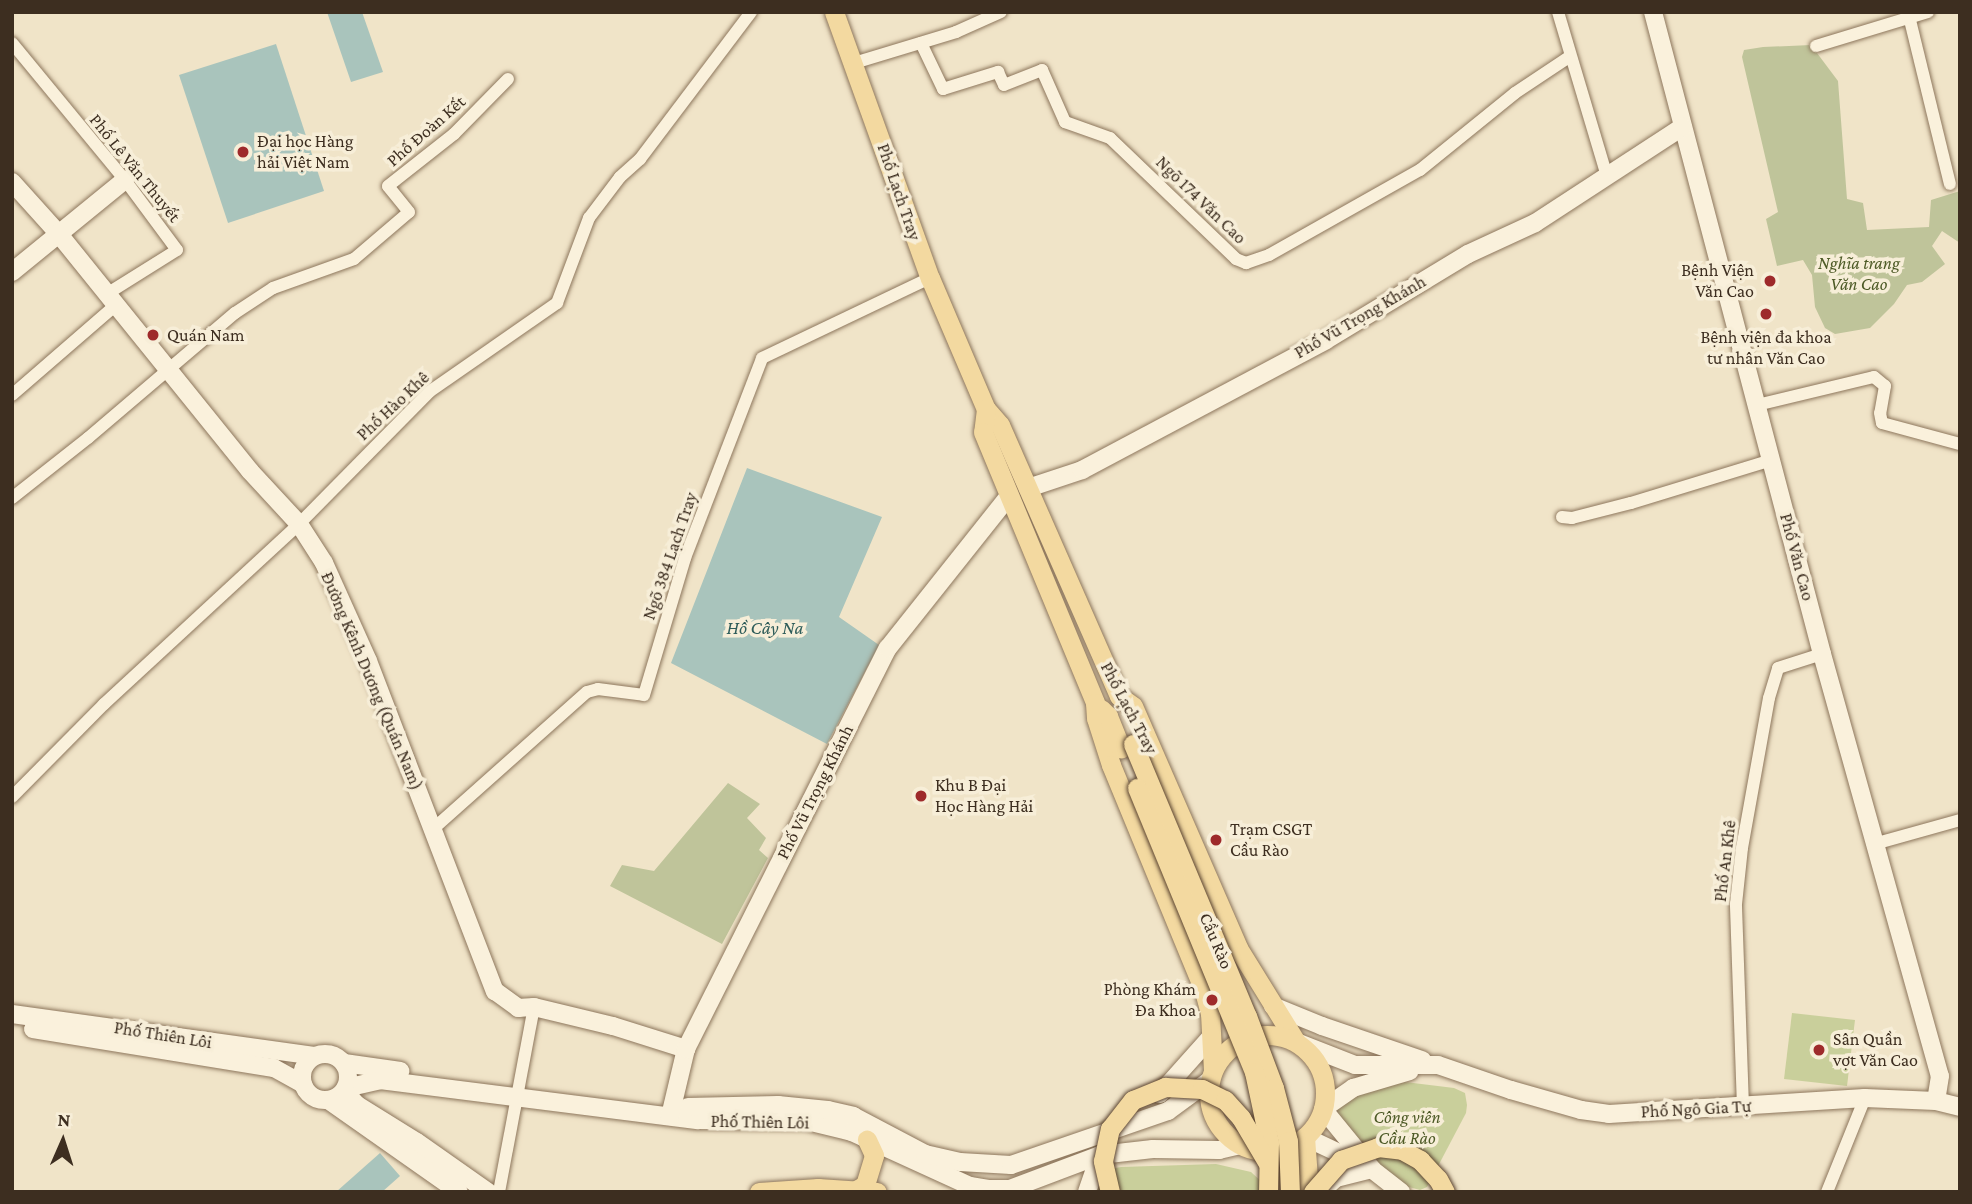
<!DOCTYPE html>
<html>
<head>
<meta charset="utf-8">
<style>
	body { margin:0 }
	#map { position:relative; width:1972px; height:1204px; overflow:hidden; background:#f0e4c8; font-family:"Crimson Pro",serif }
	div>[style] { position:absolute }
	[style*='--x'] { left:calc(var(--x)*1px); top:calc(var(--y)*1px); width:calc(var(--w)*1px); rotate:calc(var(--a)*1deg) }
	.green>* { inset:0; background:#c9cf9b }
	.cemetery>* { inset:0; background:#bfc49a }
	.water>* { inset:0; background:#a9c4bc }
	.roads { filter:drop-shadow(0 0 2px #8d765c) drop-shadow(0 0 2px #8d765c) }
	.street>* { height:12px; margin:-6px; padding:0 6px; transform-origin:6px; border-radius:6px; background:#faf1dc }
	.secondary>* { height:18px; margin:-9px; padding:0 9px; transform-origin:9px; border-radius:9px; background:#faf1dc }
	.secondary>.ring { margin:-9px; padding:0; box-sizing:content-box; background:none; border:18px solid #faf1dc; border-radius:50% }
	.primary>* { height:19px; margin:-9.5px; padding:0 9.5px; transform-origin:9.5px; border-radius:9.5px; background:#f3d9a0 }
	.primary>.ring { margin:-9.5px; padding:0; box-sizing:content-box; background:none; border:19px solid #f3d9a0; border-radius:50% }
	.bridges { filter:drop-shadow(0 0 2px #5b4430) drop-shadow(0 0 2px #5b4430) }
	.primary-bridge>* { height:19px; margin:-9.5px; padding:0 9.5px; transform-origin:9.5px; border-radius:9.5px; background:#f3d9a0 }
	.dots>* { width:19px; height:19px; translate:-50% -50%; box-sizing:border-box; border:4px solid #f7eed8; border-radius:50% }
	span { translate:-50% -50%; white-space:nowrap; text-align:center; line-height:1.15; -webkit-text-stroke:7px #f7eed8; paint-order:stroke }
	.street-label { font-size:18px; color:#3d2e20 }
	.poi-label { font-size:18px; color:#3d2e20 }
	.left { translate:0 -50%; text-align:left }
	.right { translate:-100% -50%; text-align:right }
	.park-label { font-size:18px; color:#4d5a26; font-style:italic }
	.water-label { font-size:19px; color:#2f5d5a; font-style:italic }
	.frame { position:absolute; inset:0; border:14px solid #3d2e20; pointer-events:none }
	.north { position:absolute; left:28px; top:1106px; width:70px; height:70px; -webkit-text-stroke:5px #f7eed8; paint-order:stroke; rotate:3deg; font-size:19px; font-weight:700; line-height:28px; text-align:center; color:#3d2e20 }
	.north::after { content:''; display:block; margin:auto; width:24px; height:32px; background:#3d2e20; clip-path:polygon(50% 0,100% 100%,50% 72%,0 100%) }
</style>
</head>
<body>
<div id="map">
	<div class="green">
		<i style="clip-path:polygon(1792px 1013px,1855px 1020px,1847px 1086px,1784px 1079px)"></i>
		<i style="clip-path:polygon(1405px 1082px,1454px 1088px,1465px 1093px,1467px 1105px,1466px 1113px,1427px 1187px,1420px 1190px,1409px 1187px,1367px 1157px,1337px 1116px,1336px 1105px,1348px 1094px)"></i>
		<i style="clip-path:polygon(1216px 1164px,1251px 1172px,1265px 1185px,1267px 1192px,1096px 1192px,1099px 1181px,1110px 1169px,1121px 1167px)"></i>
	</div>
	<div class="cemetery">
		<i style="clip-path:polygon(1811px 45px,1838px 81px,1847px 199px,1863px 203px,1867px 230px,1929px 227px,1931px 200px,1960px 191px,1960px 243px,1942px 231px,1932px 246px,1945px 264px,1922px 282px,1907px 285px,1894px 304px,1870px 328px,1835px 334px,1825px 328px,1815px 307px,1812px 275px,1803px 260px,1777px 266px,1766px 219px,1778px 212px,1742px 57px,1744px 50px,1763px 47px)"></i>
		<i style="clip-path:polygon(728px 783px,760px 804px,747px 818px,766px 838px,759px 850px,768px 858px,722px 944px,610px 886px,622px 865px,654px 871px)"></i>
	</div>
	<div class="water">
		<i style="clip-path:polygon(327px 12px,362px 12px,383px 72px,351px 82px)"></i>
		<i style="clip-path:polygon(276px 44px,324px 191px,228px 223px,179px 75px)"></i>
		<i style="clip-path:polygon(747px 468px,882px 517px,839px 617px,879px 645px,827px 744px,671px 663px)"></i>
		<i style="clip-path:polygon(380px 1153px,400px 1176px,382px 1192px,336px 1192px)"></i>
	</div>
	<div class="roads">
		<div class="street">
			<i style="--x:1558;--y:12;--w:171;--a:73.4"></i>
			<i style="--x:1908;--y:12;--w:177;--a:76.3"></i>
			<i style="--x:12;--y:43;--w:178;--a:50.5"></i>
			<i style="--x:125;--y:180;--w:87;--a:53.4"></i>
			<i style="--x:177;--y:250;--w:85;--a:148"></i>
			<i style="--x:921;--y:43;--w:51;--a:64.4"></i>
			<i style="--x:943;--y:89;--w:58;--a:-17.2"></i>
			<i style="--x:998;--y:72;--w:14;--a:65"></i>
			<i style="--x:1004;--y:85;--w:41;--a:-21.5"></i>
			<i style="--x:1042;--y:70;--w:57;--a:66.1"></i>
			<i style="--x:1065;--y:122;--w:48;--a:19.6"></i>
			<i style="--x:1110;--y:138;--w:175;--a:43.8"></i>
			<i style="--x:1236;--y:259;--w:11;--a:22"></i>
			<i style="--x:1246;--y:263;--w:24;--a:-19"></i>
			<i style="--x:1269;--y:255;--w:173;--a:-29.4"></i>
			<i style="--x:1420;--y:170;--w:122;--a:-39"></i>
			<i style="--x:1515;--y:93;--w:65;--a:-33.7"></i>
			<i style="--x:1816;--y:46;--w:117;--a:-16.9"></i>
			<i style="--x:854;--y:63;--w:107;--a:-16.9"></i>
			<i style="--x:956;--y:32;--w:49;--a:-24"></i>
			<i style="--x:12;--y:395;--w:138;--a:-40.9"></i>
			<i style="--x:1757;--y:405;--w:120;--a:-13.5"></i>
			<i style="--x:1874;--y:377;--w:14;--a:39"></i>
			<i style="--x:1885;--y:386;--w:27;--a:100"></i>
			<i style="--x:1880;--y:413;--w:10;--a:79"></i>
			<i style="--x:1882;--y:423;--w:81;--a:15.1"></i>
			<i style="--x:12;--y:498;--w:97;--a:-38.3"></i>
			<i style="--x:88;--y:438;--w:193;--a:-40.4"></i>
			<i style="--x:235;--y:313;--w:45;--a:-33.3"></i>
			<i style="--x:273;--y:288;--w:86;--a:-19.7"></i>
			<i style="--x:354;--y:259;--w:72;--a:-40.5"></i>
			<i style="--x:409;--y:212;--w:33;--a:-129"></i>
			<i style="--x:388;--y:186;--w:84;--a:-38.2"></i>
			<i style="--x:454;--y:134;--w:77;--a:-45.5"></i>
			<i style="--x:1562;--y:517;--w:10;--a:6"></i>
			<i style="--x:1572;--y:518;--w:61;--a:-14.3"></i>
			<i style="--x:1631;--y:503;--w:147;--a:-17"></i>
			<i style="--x:12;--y:797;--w:131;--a:-45.3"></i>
			<i style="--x:104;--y:704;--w:265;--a:-42.7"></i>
			<i style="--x:299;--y:524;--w:185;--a:-45.4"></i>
			<i style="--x:429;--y:392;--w:156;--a:-34.8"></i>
			<i style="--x:557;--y:303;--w:91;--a:-69.4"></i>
			<i style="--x:589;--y:218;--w:51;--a:-52.9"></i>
			<i style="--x:620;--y:177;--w:27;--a:-42"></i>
			<i style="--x:640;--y:159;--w:184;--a:-52.9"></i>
			<i style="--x:433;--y:829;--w:206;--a:-41.7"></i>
			<i style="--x:587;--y:692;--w:11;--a:-15"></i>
			<i style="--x:598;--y:689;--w:46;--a:7.4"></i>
			<i style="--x:644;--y:695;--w:143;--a:-73.3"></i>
			<i style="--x:685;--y:558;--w:214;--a:-68.9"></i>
			<i style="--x:762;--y:358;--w:186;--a:-25.5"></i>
			<i style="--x:1874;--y:844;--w:89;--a:-15.6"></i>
			<i style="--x:1743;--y:1107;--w:203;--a:-92"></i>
			<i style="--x:1736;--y:904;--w:56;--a:-83.9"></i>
			<i style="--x:1742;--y:848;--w:152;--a:-79.8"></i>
			<i style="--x:1769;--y:698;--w:31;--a:-73"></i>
			<i style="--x:1778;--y:668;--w:46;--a:-17.7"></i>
			<i style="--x:499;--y:1192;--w:188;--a:-79.3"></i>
			<i style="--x:1827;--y:1192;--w:101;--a:-68"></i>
		</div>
		<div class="secondary">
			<i style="--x:1653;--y:12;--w:664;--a:75.25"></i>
			<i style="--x:1822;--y:654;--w:438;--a:74.4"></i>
			<i style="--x:1940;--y:1076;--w:25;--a:99"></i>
			<i style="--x:12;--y:182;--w:69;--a:48"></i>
			<i style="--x:58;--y:233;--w:306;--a:51.1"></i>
			<i style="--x:250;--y:471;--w:72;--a:47.2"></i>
			<i style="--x:299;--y:524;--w:46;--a:57.3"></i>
			<i style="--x:324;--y:563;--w:107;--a:65.8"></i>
			<i style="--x:368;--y:661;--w:354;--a:69"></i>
			<i style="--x:495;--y:991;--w:29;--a:36"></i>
			<i style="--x:518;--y:1008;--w:16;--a:-4"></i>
			<i style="--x:534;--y:1007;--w:81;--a:13.5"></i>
			<i style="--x:613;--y:1026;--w:77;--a:17.5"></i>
			<i style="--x:12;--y:272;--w:146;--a:-39.2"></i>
			<i style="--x:1028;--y:488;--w:57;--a:-18.4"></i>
			<i style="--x:1082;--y:470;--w:276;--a:-28"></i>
			<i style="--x:1326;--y:340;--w:166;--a:-31.2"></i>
			<i style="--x:1468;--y:254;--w:74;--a:-24.8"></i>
			<i style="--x:1535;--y:223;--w:176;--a:-33.1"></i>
			<i style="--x:1273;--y:1006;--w:53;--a:22.2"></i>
			<i style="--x:1322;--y:1026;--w:106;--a:18.8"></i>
			<i style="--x:12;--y:1014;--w:305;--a:7.9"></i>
			<i style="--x:33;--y:1029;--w:244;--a:9.2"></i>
			<i style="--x:274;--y:1068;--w:33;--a:29"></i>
			<i style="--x:1296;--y:1042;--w:63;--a:21.3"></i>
			<i style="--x:1355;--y:1065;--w:83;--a:0"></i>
			<i style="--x:1438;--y:1065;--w:77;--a:18.9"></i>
			<i style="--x:1511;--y:1090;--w:73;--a:15.9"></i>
			<i style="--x:1581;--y:1110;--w:28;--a:8"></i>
			<i style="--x:1609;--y:1114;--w:256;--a:-3.6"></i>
			<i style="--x:1865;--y:1098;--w:71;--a:2.4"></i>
			<i style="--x:1936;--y:1101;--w:25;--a:14"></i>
			<i class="ring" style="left:302px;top:1054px;width:28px;height:28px"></i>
			<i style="--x:344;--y:1063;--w:57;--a:8.1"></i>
			<i style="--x:346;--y:1088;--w:35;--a:-13"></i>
			<i style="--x:380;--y:1080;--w:321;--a:7.2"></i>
			<i style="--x:698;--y:1120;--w:109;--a:0.5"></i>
			<i style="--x:807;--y:1121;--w:46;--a:13.7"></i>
			<i style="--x:852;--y:1132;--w:130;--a:24.6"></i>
			<i style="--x:970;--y:1186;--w:20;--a:9"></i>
			<i style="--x:990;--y:1189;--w:20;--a:0"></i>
			<i style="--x:1010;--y:1189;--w:96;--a:-20.7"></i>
			<i style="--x:1100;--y:1155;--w:53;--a:-6.5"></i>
			<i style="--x:1153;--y:1149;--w:66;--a:0.9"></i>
			<i style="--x:1219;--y:1150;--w:23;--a:-13"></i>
			<i style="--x:344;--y:1091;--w:19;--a:47"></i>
			<i style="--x:357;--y:1105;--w:70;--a:31.7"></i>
			<i style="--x:417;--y:1142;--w:87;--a:35.2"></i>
			<i style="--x:1160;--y:1094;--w:75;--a:-48.2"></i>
			<i style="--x:328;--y:1100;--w:160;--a:35.1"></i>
			<i style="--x:688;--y:1107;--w:90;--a:-1.3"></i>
			<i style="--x:778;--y:1105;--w:50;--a:5.7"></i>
			<i style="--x:828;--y:1110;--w:26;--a:13"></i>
			<i style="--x:853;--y:1116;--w:81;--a:27.8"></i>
			<i style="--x:925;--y:1154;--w:36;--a:13"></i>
			<i style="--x:960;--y:1162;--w:51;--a:3.4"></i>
			<i style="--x:1011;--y:1165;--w:166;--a:-19"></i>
			<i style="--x:1168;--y:1111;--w:52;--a:-36.4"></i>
			<i style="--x:670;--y:1116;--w:69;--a:-76.6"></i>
			<i style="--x:686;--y:1049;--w:449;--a:-63.3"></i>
			<i style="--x:888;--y:648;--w:194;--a:-51.5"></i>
			<i style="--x:1305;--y:1137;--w:56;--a:25.2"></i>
			<i style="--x:1322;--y:1191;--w:19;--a:-43"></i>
			<i style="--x:1336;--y:1178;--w:37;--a:-14"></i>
			<i style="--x:1087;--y:1192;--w:39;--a:-71"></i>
			<i style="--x:1401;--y:1192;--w:37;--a:-142"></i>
			<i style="--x:1372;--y:1169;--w:77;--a:-129.2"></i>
			<i style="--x:1323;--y:1109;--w:37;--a:-35"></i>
			<i style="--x:1353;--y:1088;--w:59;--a:-16.6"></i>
		</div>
		<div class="primary">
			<i style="--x:834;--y:12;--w:283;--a:70.2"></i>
			<i style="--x:930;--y:278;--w:142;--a:66.9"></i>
			<i style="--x:986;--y:409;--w:21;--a:49"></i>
			<i style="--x:1000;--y:425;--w:296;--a:66.3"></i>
			<i style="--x:1119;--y:696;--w:17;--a:36"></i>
			<i style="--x:1133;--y:706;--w:264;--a:66.5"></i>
			<i style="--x:1238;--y:948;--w:110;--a:58.3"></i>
			<i style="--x:986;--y:409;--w:23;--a:97"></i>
			<i style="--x:983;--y:432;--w:293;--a:67.5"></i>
			<i style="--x:1095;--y:703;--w:15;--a:86"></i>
			<i style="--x:1096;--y:718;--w:49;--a:72.3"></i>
			<i style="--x:1111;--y:765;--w:244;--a:67.6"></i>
			<i style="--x:1204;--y:991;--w:23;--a:75"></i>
			<i style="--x:1210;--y:1013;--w:57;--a:87"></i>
			<i style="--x:1101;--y:709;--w:10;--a:45"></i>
			<i style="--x:1108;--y:716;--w:35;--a:68"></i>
			<i class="ring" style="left:1209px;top:1035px;width:97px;height:97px"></i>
			<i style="--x:1305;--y:1137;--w:55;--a:85.8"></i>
			<i style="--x:856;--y:1190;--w:10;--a:-29"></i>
			<i style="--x:865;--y:1185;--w:31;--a:-73"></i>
			<i style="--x:874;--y:1155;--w:17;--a:-115"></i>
			<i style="--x:759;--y:1192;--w:59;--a:-3.9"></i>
			<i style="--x:818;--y:1188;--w:59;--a:3.9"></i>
		</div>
	</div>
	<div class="bridges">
		<div class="primary-bridge">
			<i style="--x:1133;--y:744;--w:295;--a:67.3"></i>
			<i style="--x:1247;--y:1016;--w:77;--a:69.4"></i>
			<i style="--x:1274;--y:1088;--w:55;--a:75.2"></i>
			<i style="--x:1288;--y:1141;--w:51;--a:87.8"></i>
			<i style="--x:1137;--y:788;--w:307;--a:67.6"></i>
			<i style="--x:1254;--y:1072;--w:72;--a:77.9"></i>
			<i style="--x:1269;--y:1142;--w:50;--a:91.1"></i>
			<i style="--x:1110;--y:1192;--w:32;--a:-103"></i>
			<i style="--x:1103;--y:1161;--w:33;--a:-78"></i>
			<i style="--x:1110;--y:1129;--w:37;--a:-52"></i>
			<i style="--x:1133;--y:1100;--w:35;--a:-22"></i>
			<i style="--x:1165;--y:1087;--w:37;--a:3"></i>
			<i style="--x:1202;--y:1089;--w:25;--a:26"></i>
			<i style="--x:1225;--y:1100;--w:24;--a:48"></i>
			<i style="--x:1241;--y:1118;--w:51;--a:59.4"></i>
			<i style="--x:1313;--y:1192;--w:43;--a:-48.8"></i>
			<i style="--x:1341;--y:1160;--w:39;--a:-19"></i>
			<i style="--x:1378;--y:1147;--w:24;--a:7"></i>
			<i style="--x:1402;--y:1150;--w:21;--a:29"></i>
			<i style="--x:1420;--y:1160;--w:26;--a:47"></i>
			<i style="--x:1438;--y:1179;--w:15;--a:62"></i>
		</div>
	</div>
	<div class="dots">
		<i style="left:243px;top:152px;background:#9e2a2b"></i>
		<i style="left:1770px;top:281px;background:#9e2a2b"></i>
		<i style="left:1766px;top:314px;background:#9e2a2b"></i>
		<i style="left:153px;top:335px;background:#9e2a2b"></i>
		<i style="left:921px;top:796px;background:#9e2a2b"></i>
		<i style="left:1216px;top:840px;background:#9e2a2b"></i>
		<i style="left:1212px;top:1000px;background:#9e2a2b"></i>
		<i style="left:1819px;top:1050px;background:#9e2a2b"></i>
	</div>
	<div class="street-label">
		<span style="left:426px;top:131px;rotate:-41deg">Phố Đoàn Kết</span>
		<span style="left:135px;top:168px;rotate:51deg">Phố Lê Văn Thuyết</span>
		<span style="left:899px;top:192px;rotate:71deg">Phố Lạch Tray</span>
		<span style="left:1201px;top:200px;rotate:44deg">Ngõ 174 Văn Cao</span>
		<span style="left:1360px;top:317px;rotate:-30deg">Phố Vũ Trọng Khánh</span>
		<span style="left:393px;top:406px;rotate:-43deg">Phố Hào Khê</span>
		<span style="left:670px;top:556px;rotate:-71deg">Ngõ 384 Lạch Tray</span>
		<span style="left:1797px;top:557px;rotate:75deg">Phố Văn Cao</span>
		<span style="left:372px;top:681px;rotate:67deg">Đường Kênh Dương (Quán Nam)</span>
		<span style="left:1129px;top:708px;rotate:62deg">Phố Lạch Tray</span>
		<span style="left:815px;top:792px;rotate:-63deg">Phố Vũ Trọng Khánh</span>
		<span style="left:1725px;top:861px;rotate:-83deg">Phố An Khê</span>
		<span style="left:1216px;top:941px;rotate:67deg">Cầu Rào</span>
		<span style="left:163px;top:1035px;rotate:9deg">Phố Thiên Lôi</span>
		<span style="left:1696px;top:1109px;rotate:-3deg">Phố Ngô Gia Tự</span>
		<span style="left:760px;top:1122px;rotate:1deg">Phố Thiên Lôi</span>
	</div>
	<div class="poi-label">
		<span class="left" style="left:257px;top:152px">Đại học Hàng<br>hải Việt Nam</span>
		<span class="right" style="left:1754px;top:281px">Bệnh Viện<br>Văn Cao</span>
		<span class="left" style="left:167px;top:335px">Quán Nam</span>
		<span style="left:1766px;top:348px">Bệnh viện đa khoa<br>tư nhân Văn Cao</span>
		<span class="left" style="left:935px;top:796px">Khu B Đại<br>Học Hàng Hải</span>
		<span class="left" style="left:1230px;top:840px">Trạm CSGT<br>Cầu Rào</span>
		<span class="right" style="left:1196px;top:1000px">Phòng Khám<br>Đa Khoa</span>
		<span class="left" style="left:1833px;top:1050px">Sân Quần<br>vợt Văn Cao</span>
	</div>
	<div class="park-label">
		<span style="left:1859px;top:274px">Nghĩa trang<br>Văn Cao</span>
		<span style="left:1407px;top:1128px">Công viên<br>Cầu Rào</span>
	</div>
	<div class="water-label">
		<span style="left:765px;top:628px">Hồ Cây Na</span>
	</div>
	<div class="frame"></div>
	<div class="north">N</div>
</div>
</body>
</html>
